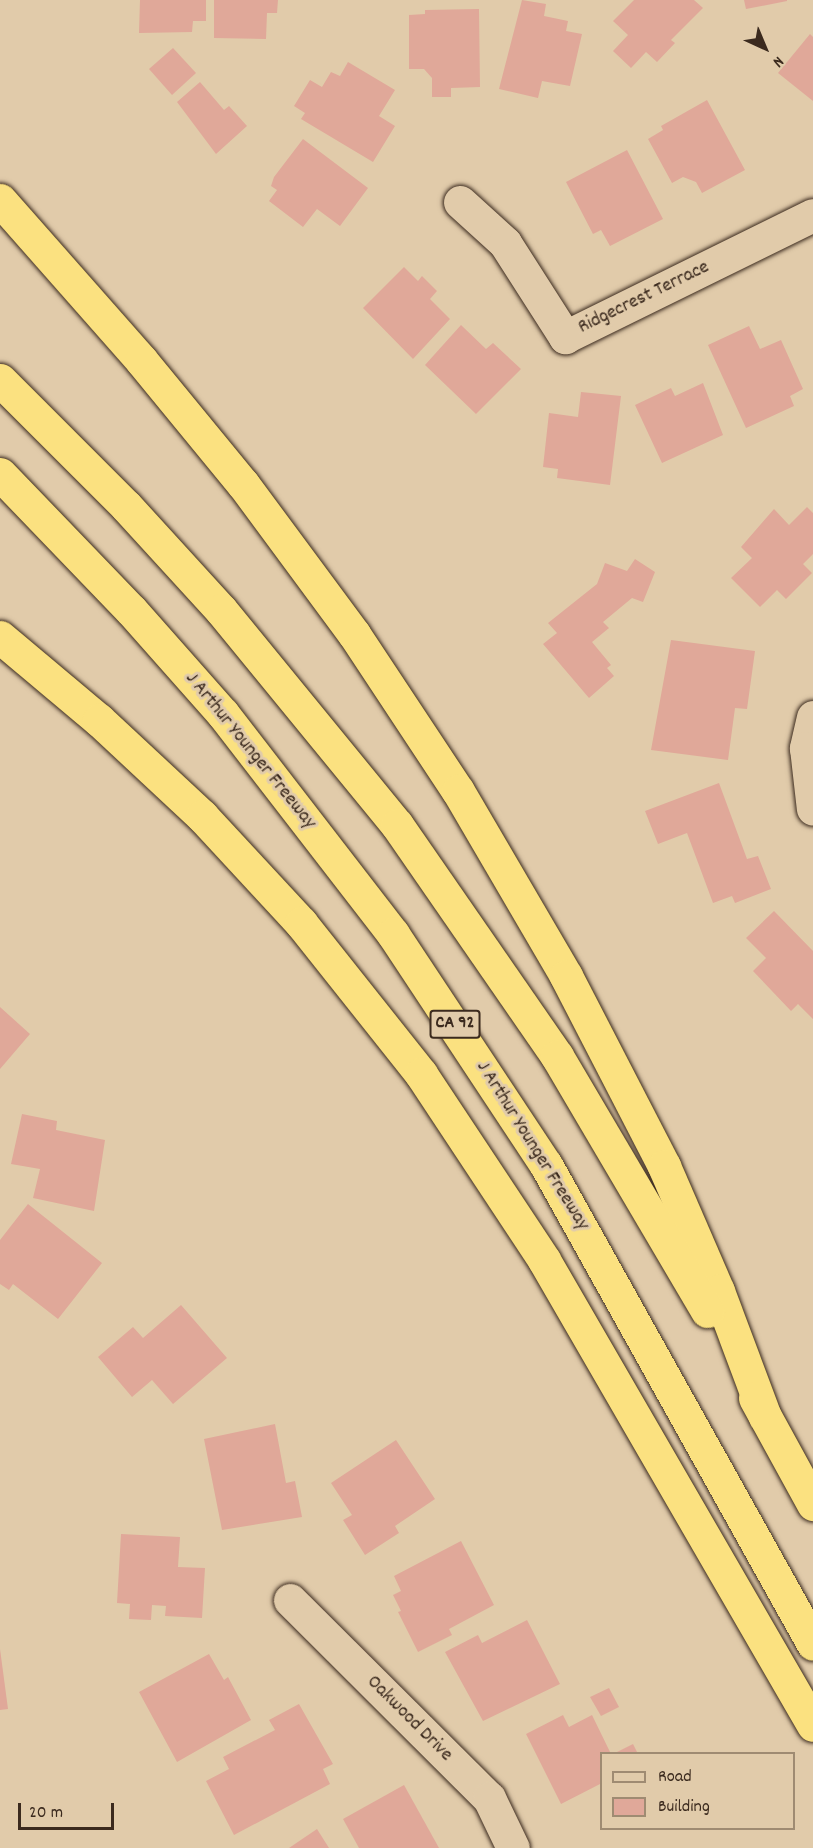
<!DOCTYPE html>
<html>
<head>
<meta charset="utf-8">
<style>
	body { margin:0 }
	#map { position:relative; width:813px; height:1848px; overflow:hidden; background:#e1cbaa; font-family:Dekko,sans-serif }
	div>[style] { position:absolute }
	[style*='--x'] { left:calc(var(--x)*1px); top:calc(var(--y)*1px); width:calc(var(--w)*1px); rotate:calc(var(--a)*1deg) }
	.building>* { inset:0; background:#e0a899 }
	.roads { filter:drop-shadow(0 0 2px #3b2a1e) drop-shadow(0 0 2px #3b2a1e) }
	.minor>* { height:33px; margin:-16.5px; padding:0 16.5px; transform-origin:16.5px; border-radius:16.5px; background:#e1cbaa }
	.highway>* { height:33px; margin:-16.5px; padding:0 16.5px; transform-origin:16.5px; border-radius:16.5px; background:#fbe180 }
	span { translate:-50% -50%; white-space:nowrap; text-align:center; line-height:1.15; -webkit-text-stroke:6px #e1cbaa; paint-order:stroke }
	.shield-label span { padding:2px 4px; background:#e1cbaa; border:2px solid; border-radius:4px; -webkit-text-stroke-width:0 }
	.shield-label { font-size:18px; color:#3b2a1e; font-weight:700 }
	.street-label { font-size:20px; color:#3b2a1e }
	.legend { position:absolute; left:600px; top:1752px; width:195px; height:78px; box-sizing:border-box; background:#e1cbaa; border:2px solid #9f8b72; margin:0; padding:8px 10px; list-style:none; font-size:18px; color:#3b2a1e }
	.legend li { display:flex; align-items:center; gap:12px; height:30px }
	.legend b { width:30px; border:2px solid #9f8b72 }
	.north { position:absolute; left:735px; top:18px; width:60px; height:60px; -webkit-text-stroke:4px #e1cbaa; paint-order:stroke; rotate:136deg; font-size:16px; font-weight:700; line-height:24px; text-align:center; color:#3b2a1e }
	.north::after { content:''; display:block; margin:auto; width:21px; height:27px; background:#3b2a1e; clip-path:polygon(50% 0,100% 100%,50% 72%,0 100%) }
	.scale { position:absolute; left:18px; top:1803px; width:96px; height:27px; box-sizing:border-box; border:3px solid #3b2a1e; border-top:0; padding-left:8px; font-size:18px; line-height:21px; white-space:nowrap; color:#3b2a1e; -webkit-text-stroke:4px #e1cbaa; paint-order:stroke }
</style>
</head>
<body>
<div id="map">
	<div class="building">
		<i style="clip-path:polygon(140px 0,206px 0,206px 21px,193px 21px,192px 32px,139px 33px)"></i>
		<i style="clip-path:polygon(214px 0,278px 0,277px 13px,267px 13px,266px 39px,214px 38px)"></i>
		<i style="clip-path:polygon(522px 0,546px 4px,544px 16px,568px 21px,566px 31px,582px 34px,570px 86px,542px 81px,538px 98px,499px 89px)"></i>
		<i style="clip-path:polygon(634px 0,694px 0,703px 8px,671px 40px,675px 43px,657px 62px,646px 52px,631px 68px,613px 51px,628px 35px,613px 21px)"></i>
		<i style="clip-path:polygon(744px 0,787px 0,787px 1px,746px 9px)"></i>
		<i style="clip-path:polygon(479px 9px,480px 87px,451px 88px,451px 97px,432px 97px,432px 78px,424px 69px,409px 69px,409px 15px,425px 14px,425px 10px)"></i>
		<i style="clip-path:polygon(810px 34px,813px 37px,813px 101px,778px 73px)"></i>
		<i style="clip-path:polygon(173px 48px,196px 73px,172px 95px,149px 69px)"></i>
		<i style="clip-path:polygon(348px 62px,395px 90px,379px 116px,395px 126px,373px 162px,301px 119px,305px 113px,294px 106px,310px 80px,322px 87px,331px 72px,340px 76px)"></i>
		<i style="clip-path:polygon(200px 82px,224px 110px,229px 106px,247px 126px,216px 154px,177px 102px)"></i>
		<i style="clip-path:polygon(707px 100px,745px 170px,702px 193px,696px 182px,683px 177px,672px 183px,648px 139px,663px 130px,661px 126px)"></i>
		<i style="clip-path:polygon(303px 139px,368px 188px,340px 226px,317px 209px,303px 227px,269px 201px,277px 190px,271px 186px,274px 177px)"></i>
		<i style="clip-path:polygon(627px 150px,663px 219px,610px 246px,601px 230px,593px 234px,566px 182px)"></i>
		<i style="clip-path:polygon(404px 267px,418px 281px,422px 276px,437px 291px,430px 299px,450px 319px,413px 359px,363px 308px)"></i>
		<i style="clip-path:polygon(461px 325px,486px 349px,493px 343px,521px 369px,476px 414px,425px 365px)"></i>
		<i style="clip-path:polygon(749px 326px,760px 349px,781px 340px,803px 389px,790px 396px,794px 406px,746px 428px,708px 345px)"></i>
		<i style="clip-path:polygon(703px 383px,723px 435px,662px 463px,635px 405px,671px 388px,675px 396px)"></i>
		<i style="clip-path:polygon(581px 392px,621px 396px,610px 485px,557px 478px,558px 469px,543px 467px,549px 413px,578px 417px)"></i>
		<i style="clip-path:polygon(807px 507px,813px 513px,813px 554px,803px 564px,812px 573px,786px 599px,777px 590px,760px 607px,731px 578px,752px 558px,741px 547px,774px 509px,789px 525px)"></i>
		<i style="clip-path:polygon(635px 559px,655px 572px,643px 602px,632px 598px,603px 622px,609px 628px,592px 642px,611px 665px,607px 668px,614px 676px,589px 698px,543px 644px,557px 633px,548px 623px,597px 584px,605px 563px,627px 571px)"></i>
		<i style="clip-path:polygon(671px 640px,755px 651px,747px 709px,735px 708px,728px 760px,651px 750px)"></i>
		<i style="clip-path:polygon(719px 783px,747px 859px,758px 856px,771px 889px,735px 903px,732px 896px,713px 903px,687px 833px,658px 844px,645px 811px)"></i>
		<i style="clip-path:polygon(774px 911px,813px 951px,813px 1019px,798px 1004px,791px 1011px,753px 971px,766px 958px,746px 938px)"></i>
		<i style="clip-path:polygon(0 1007px,30px 1034px,0 1069px)"></i>
		<i style="clip-path:polygon(22px 1114px,57px 1121px,56px 1130px,105px 1140px,94px 1211px,33px 1198px,40px 1169px,11px 1164px)"></i>
		<i style="clip-path:polygon(28px 1204px,102px 1263px,58px 1319px,13px 1284px,9px 1290px,0 1284px,0 1240px)"></i>
		<i style="clip-path:polygon(181px 1305px,227px 1358px,173px 1404px,152px 1380px,132px 1397px,98px 1357px,133px 1327px,143px 1338px)"></i>
		<i style="clip-path:polygon(275px 1424px,286px 1483px,295px 1481px,302px 1517px,222px 1530px,204px 1439px)"></i>
		<i style="clip-path:polygon(396px 1440px,435px 1499px,395px 1526px,399px 1533px,365px 1555px,343px 1520px,352px 1515px,331px 1483px)"></i>
		<i style="clip-path:polygon(121px 1534px,180px 1537px,178px 1567px,205px 1568px,202px 1618px,165px 1616px,166px 1606px,152px 1605px,151px 1620px,129px 1619px,130px 1604px,117px 1603px)"></i>
		<i style="clip-path:polygon(461px 1541px,494px 1605px,449px 1629px,452px 1635px,418px 1652px,398px 1612px,401px 1611px,393px 1595px,401px 1591px,394px 1576px)"></i>
		<i style="clip-path:polygon(527px 1620px,560px 1684px,483px 1721px,445px 1652px,478px 1635px,482px 1643px)"></i>
		<i style="clip-path:polygon(0 1649px,8px 1709px,0 1710px)"></i>
		<i style="clip-path:polygon(209px 1654px,224px 1680px,228px 1677px,251px 1720px,177px 1762px,139px 1692px)"></i>
		<i style="clip-path:polygon(609px 1688px,619px 1707px,601px 1716px,590px 1697px)"></i>
		<i style="clip-path:polygon(299px 1704px,333px 1764px,323px 1769px,330px 1784px,234px 1835px,206px 1781px,229px 1769px,223px 1757px,275px 1730px,269px 1720px)"></i>
		<i style="clip-path:polygon(563px 1715px,569px 1727px,592px 1715px,611px 1754px,602px 1754px,602px 1783px,561px 1804px,526px 1734px)"></i>
		<i style="clip-path:polygon(633px 1744px,638px 1754px,618px 1754px,617px 1752px)"></i>
		<i style="clip-path:polygon(404px 1785px,439px 1848px,359px 1848px,343px 1819px)"></i>
		<i style="clip-path:polygon(317px 1829px,329px 1848px,289px 1848px)"></i>
	</div>
	<div class="roads">
		<div class="minor">
			<i style="--x:460;--y:202;--w:61;--a:42.3"></i>
			<i style="--x:505;--y:243;--w:112;--a:57.4"></i>
			<i style="--x:565;--y:337;--w:276;--a:-26.2"></i>
			<i style="--x:813;--y:717;--w:32;--a:103"></i>
			<i style="--x:806;--y:748;--w:61;--a:83.5"></i>
			<i style="--x:290;--y:1600;--w:281;--a:44.9"></i>
			<i style="--x:489;--y:1798;--w:55;--a:64.4"></i>
		</div>
		<div class="highway">
			<i style="--x:0;--y:200;--w:213;--a:48.6"></i>
			<i style="--x:141;--y:360;--w:161;--a:50.6"></i>
			<i style="--x:243;--y:484;--w:187;--a:53.5"></i>
			<i style="--x:354;--y:634;--w:188;--a:56.5"></i>
			<i style="--x:458;--y:791;--w:214;--a:59.7"></i>
			<i style="--x:566;--y:976;--w:214;--a:62.7"></i>
			<i style="--x:664;--y:1166;--w:136;--a:66.6"></i>
			<i style="--x:718;--y:1291;--w:134;--a:69.5"></i>
			<i style="--x:0;--y:380;--w:178;--a:45"></i>
			<i style="--x:126;--y:506;--w:141;--a:47.6"></i>
			<i style="--x:221;--y:610;--w:278;--a:50.7"></i>
			<i style="--x:397;--y:825;--w:281;--a:55.3"></i>
			<i style="--x:557;--y:1056;--w:296;--a:59.5"></i>
			<i style="--x:0;--y:474;--w:189;--a:46.1"></i>
			<i style="--x:131;--y:610;--w:139;--a:48.5"></i>
			<i style="--x:223;--y:714;--w:278;--a:52.3"></i>
			<i style="--x:393;--y:934;--w:277;--a:56.5"></i>
			<i style="--x:546;--y:1165;--w:548;--a:60.86"></i>
			<i style="--x:0;--y:637;--w:129;--a:40"></i>
			<i style="--x:99;--y:720;--w:141;--a:43"></i>
			<i style="--x:202;--y:816;--w:146;--a:47.2"></i>
			<i style="--x:301;--y:923;--w:193;--a:51.5"></i>
			<i style="--x:421;--y:1074;--w:223;--a:56.5"></i>
			<i style="--x:544;--y:1260;--w:537;--a:59.95"></i>
			<i style="--x:755;--y:1398;--w:121;--a:61.3"></i>
		</div>
	</div>
	<div class="shield-label">
		<span style="left:455px;top:1024px">CA 92</span>
	</div>
	<div class="street-label">
		<span style="left:644px;top:298px;rotate:-26deg">Ridgecrest Terrace</span>
		<span style="left:250px;top:751px;rotate:51deg">J Arthur Younger Freeway</span>
		<span style="left:532px;top:1146px;rotate:58deg">J Arthur Younger Freeway</span>
		<span style="left:409px;top:1719px;rotate:45deg">Oakwood Drive</span>
	</div>
	<ul class="legend">
	<li><b style="height:8px;background:#e1cbaa"></b>Road</li>
	<li><b style="height:16px;background:#e0a899"></b>Building</li>
	</ul>
	<div class="north">N</div>
	<div class="scale">20 m</div>
</div>
</body>
</html>
